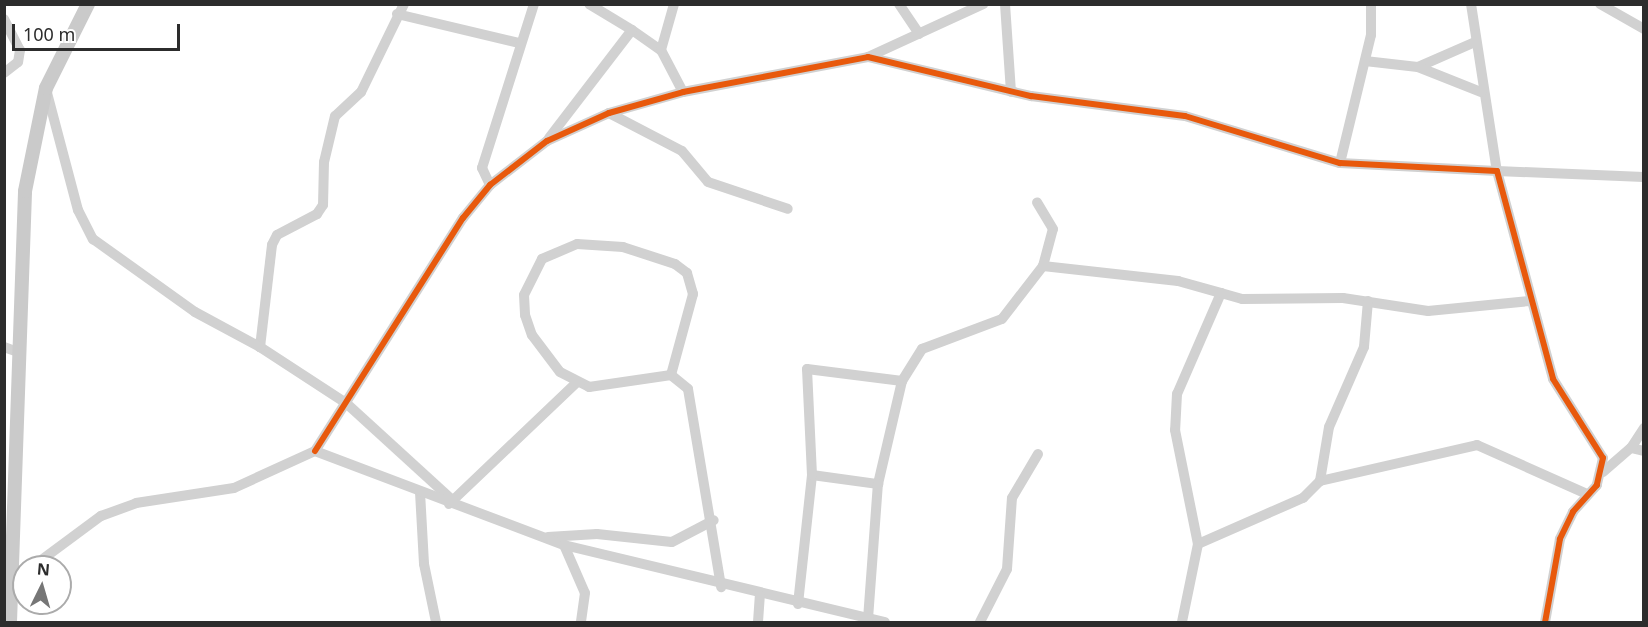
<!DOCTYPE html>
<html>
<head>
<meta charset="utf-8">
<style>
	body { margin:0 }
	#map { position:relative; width:1648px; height:627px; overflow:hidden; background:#fff; font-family:"Noto Sans",sans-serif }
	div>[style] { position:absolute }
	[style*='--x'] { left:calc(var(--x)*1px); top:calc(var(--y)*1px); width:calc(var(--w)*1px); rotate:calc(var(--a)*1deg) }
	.street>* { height:10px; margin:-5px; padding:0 5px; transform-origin:5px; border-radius:5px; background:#d1d1d1 }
	.secondary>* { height:14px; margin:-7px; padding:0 7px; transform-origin:7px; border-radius:7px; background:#cacaca }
	.cycleway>* { height:6px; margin:-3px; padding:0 3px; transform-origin:3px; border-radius:3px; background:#e8590c }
	span { translate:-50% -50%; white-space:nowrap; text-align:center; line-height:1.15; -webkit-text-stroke:6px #fff; paint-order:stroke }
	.frame { position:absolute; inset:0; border:6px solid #2c2c2c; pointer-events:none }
	.north { position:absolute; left:12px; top:555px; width:60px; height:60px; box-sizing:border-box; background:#fff; border:2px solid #ababab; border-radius:50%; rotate:5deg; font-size:16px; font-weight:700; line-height:24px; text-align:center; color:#2c2c2c }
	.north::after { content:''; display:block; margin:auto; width:21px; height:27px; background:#767676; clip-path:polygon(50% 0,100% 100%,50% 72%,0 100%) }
	.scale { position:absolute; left:12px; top:24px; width:168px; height:27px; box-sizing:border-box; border:3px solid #2c2c2c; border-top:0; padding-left:8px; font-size:18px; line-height:21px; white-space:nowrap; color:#2c2c2c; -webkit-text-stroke:4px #fff; paint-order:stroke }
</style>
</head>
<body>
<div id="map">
	<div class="street">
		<i style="--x:404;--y:4;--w:98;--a:116"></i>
		<i style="--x:361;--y:92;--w:35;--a:137"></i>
		<i style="--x:335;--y:116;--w:47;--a:103.4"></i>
		<i style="--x:324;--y:162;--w:43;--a:91.3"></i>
		<i style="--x:323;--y:205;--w:11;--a:124"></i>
		<i style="--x:317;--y:214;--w:45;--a:152.3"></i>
		<i style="--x:277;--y:235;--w:11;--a:117"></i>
		<i style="--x:272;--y:245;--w:103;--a:96.7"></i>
		<i style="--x:260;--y:347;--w:103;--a:33.1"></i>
		<i style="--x:346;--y:403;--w:142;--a:42.4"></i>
		<i style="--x:899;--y:4;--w:36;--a:56"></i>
		<i style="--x:1005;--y:4;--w:88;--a:86.1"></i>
		<i style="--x:1471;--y:4;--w:169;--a:81.2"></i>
		<i style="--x:1497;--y:171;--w:147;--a:2.3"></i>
		<i style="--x:1600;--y:4;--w:51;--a:29.6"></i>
		<i style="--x:397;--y:14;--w:125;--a:13.4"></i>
		<i style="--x:4;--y:19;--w:35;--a:63"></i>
		<i style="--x:20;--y:50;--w:12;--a:99"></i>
		<i style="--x:18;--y:62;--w:18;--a:142"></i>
		<i style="--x:632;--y:30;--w:35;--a:35"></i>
		<i style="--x:661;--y:50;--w:47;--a:62.4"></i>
		<i style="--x:1475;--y:42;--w:62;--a:156.3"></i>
		<i style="--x:1418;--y:67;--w:68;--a:21.6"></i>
		<i style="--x:661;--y:50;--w:48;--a:-74.2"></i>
		<i style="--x:868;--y:57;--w:127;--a:-24.7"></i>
		<i style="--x:1365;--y:61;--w:53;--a:6.5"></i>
		<i style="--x:46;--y:89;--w:125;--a:75.2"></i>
		<i style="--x:78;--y:210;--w:33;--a:63"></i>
		<i style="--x:93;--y:239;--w:125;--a:35.6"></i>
		<i style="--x:195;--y:312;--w:74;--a:28.3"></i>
		<i style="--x:609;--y:113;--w:82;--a:27.5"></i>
		<i style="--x:682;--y:151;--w:40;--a:50"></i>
		<i style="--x:708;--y:182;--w:84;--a:18.6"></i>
		<i style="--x:549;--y:138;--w:136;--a:-52.5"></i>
		<i style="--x:632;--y:30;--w:50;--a:-148.8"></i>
		<i style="--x:1340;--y:163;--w:132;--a:-76.4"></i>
		<i style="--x:1371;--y:35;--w:31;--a:-90"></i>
		<i style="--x:490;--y:185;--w:19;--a:-115"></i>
		<i style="--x:482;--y:168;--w:172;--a:-72.4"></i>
		<i style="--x:1043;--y:266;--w:136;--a:6.3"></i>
		<i style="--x:1178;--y:281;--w:45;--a:15.6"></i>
		<i style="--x:1221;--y:293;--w:110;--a:113.5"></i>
		<i style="--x:1177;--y:394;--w:36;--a:93"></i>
		<i style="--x:1175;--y:430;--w:116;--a:78.6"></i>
		<i style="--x:1198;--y:544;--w:80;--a:101.6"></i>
		<i style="--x:1221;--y:293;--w:22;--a:16"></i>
		<i style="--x:1242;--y:299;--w:101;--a:-0.6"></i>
		<i style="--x:1343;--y:298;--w:86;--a:8.7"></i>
		<i style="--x:1428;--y:311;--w:102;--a:-5.6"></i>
		<i style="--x:1368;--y:301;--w:46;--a:95"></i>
		<i style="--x:1364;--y:347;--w:87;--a:113.6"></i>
		<i style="--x:1329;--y:427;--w:55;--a:99.5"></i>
		<i style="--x:1320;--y:481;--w:161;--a:-12.9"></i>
		<i style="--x:1477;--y:445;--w:120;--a:24"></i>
		<i style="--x:4;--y:347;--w:15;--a:20"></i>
		<i style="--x:671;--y:375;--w:84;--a:-74.8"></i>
		<i style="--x:693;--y:294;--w:22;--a:-106"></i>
		<i style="--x:687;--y:273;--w:15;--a:-143"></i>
		<i style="--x:675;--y:264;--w:55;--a:-161.9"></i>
		<i style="--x:623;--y:247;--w:46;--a:-176.3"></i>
		<i style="--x:577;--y:244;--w:38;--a:157"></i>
		<i style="--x:542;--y:259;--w:40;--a:116.6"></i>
		<i style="--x:524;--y:295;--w:20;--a:87"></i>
		<i style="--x:525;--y:315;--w:21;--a:71"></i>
		<i style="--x:532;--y:335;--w:46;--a:52.9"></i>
		<i style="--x:560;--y:372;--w:33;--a:27"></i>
		<i style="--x:589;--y:387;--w:83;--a:-8.3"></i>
		<i style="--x:671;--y:375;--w:22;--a:39"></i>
		<i style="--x:688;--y:389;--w:201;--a:80.5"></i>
		<i style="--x:1631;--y:448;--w:13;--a:13"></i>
		<i style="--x:315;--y:451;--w:276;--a:-57.6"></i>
		<i style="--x:463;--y:218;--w:43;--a:-50.7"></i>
		<i style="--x:490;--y:185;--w:72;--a:-37.7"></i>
		<i style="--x:547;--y:141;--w:68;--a:-24.3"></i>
		<i style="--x:609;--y:113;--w:77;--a:-15.8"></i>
		<i style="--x:683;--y:92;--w:188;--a:-10.7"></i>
		<i style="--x:868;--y:57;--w:168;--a:13.5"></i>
		<i style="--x:1031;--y:96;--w:155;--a:7.4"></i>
		<i style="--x:1185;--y:116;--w:162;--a:16.9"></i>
		<i style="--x:1340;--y:163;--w:157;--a:2.9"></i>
		<i style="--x:1497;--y:171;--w:215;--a:74.9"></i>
		<i style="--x:1553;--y:379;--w:93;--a:57.7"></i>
		<i style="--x:1603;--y:458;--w:28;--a:103"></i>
		<i style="--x:1597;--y:485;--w:36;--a:132"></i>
		<i style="--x:1573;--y:512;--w:30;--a:116"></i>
		<i style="--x:1560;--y:539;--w:84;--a:100.2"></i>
		<i style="--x:1603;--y:472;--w:37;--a:-41"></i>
		<i style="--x:1631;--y:448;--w:24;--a:-57"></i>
		<i style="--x:812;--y:475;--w:67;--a:7.8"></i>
		<i style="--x:878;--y:484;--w:106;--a:-76.9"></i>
		<i style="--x:420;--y:492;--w:72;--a:86.8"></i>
		<i style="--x:424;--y:564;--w:59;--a:78.3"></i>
		<i style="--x:449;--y:504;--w:175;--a:-43.6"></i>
		<i style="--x:548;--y:537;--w:49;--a:-3.5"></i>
		<i style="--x:597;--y:534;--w:75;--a:6.1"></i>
		<i style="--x:672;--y:542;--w:47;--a:-27.6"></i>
		<i style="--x:1198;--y:544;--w:115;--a:-23.7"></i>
		<i style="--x:1303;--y:498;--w:24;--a:-45"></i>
		<i style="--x:564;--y:545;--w:52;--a:66.4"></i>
		<i style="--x:585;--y:593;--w:29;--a:98"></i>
		<i style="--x:32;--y:567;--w:86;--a:-36.5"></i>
		<i style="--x:101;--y:516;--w:37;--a:-20"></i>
		<i style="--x:136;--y:503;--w:99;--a:-8.7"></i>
		<i style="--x:234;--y:488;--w:89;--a:-24.6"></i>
		<i style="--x:315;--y:451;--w:266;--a:20.7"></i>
		<i style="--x:564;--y:545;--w:330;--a:13.5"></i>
		<i style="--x:11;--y:583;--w:16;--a:-38"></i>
		<i style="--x:798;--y:604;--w:130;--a:-83.8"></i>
		<i style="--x:812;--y:475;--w:106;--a:-92.7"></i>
		<i style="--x:807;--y:369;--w:96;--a:7.2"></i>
		<i style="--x:902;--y:381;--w:38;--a:-58"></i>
		<i style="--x:922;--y:349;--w:85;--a:-20.6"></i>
		<i style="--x:1002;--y:319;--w:67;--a:-52.3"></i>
		<i style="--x:1043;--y:266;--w:38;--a:-75"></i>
		<i style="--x:1053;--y:229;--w:31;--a:-121"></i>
		<i style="--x:868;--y:619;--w:135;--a:-85.8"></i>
		<i style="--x:758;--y:622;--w:27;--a:-86"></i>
		<i style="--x:980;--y:622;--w:59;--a:-63"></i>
		<i style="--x:1007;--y:569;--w:71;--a:-86"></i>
		<i style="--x:1012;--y:498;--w:51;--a:-59.4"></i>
	</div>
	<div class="secondary">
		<i style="--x:10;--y:622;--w:431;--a:-88"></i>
		<i style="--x:25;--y:191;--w:105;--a:-78.5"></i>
		<i style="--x:46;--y:88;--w:94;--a:-63.4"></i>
	</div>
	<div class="cycleway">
		<i style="--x:315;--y:451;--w:276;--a:-57.6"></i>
		<i style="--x:463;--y:218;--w:43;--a:-50.7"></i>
		<i style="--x:490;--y:185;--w:72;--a:-37.7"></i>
		<i style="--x:547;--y:141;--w:68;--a:-24.3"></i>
		<i style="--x:609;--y:113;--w:77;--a:-15.8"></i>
		<i style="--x:683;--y:92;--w:188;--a:-10.7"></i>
		<i style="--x:868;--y:57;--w:168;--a:13.5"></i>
		<i style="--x:1031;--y:96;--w:155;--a:7.4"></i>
		<i style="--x:1185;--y:116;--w:162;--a:16.9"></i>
		<i style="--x:1340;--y:163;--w:157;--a:2.9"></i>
		<i style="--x:1497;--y:171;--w:215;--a:74.9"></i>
		<i style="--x:1553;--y:379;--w:93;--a:57.7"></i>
		<i style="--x:1603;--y:458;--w:28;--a:103"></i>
		<i style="--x:1597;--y:485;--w:36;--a:132"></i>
		<i style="--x:1573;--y:512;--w:30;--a:116"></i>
		<i style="--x:1560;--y:539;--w:84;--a:100.2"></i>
	</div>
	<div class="frame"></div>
	<div class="north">N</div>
	<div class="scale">100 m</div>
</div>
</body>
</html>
